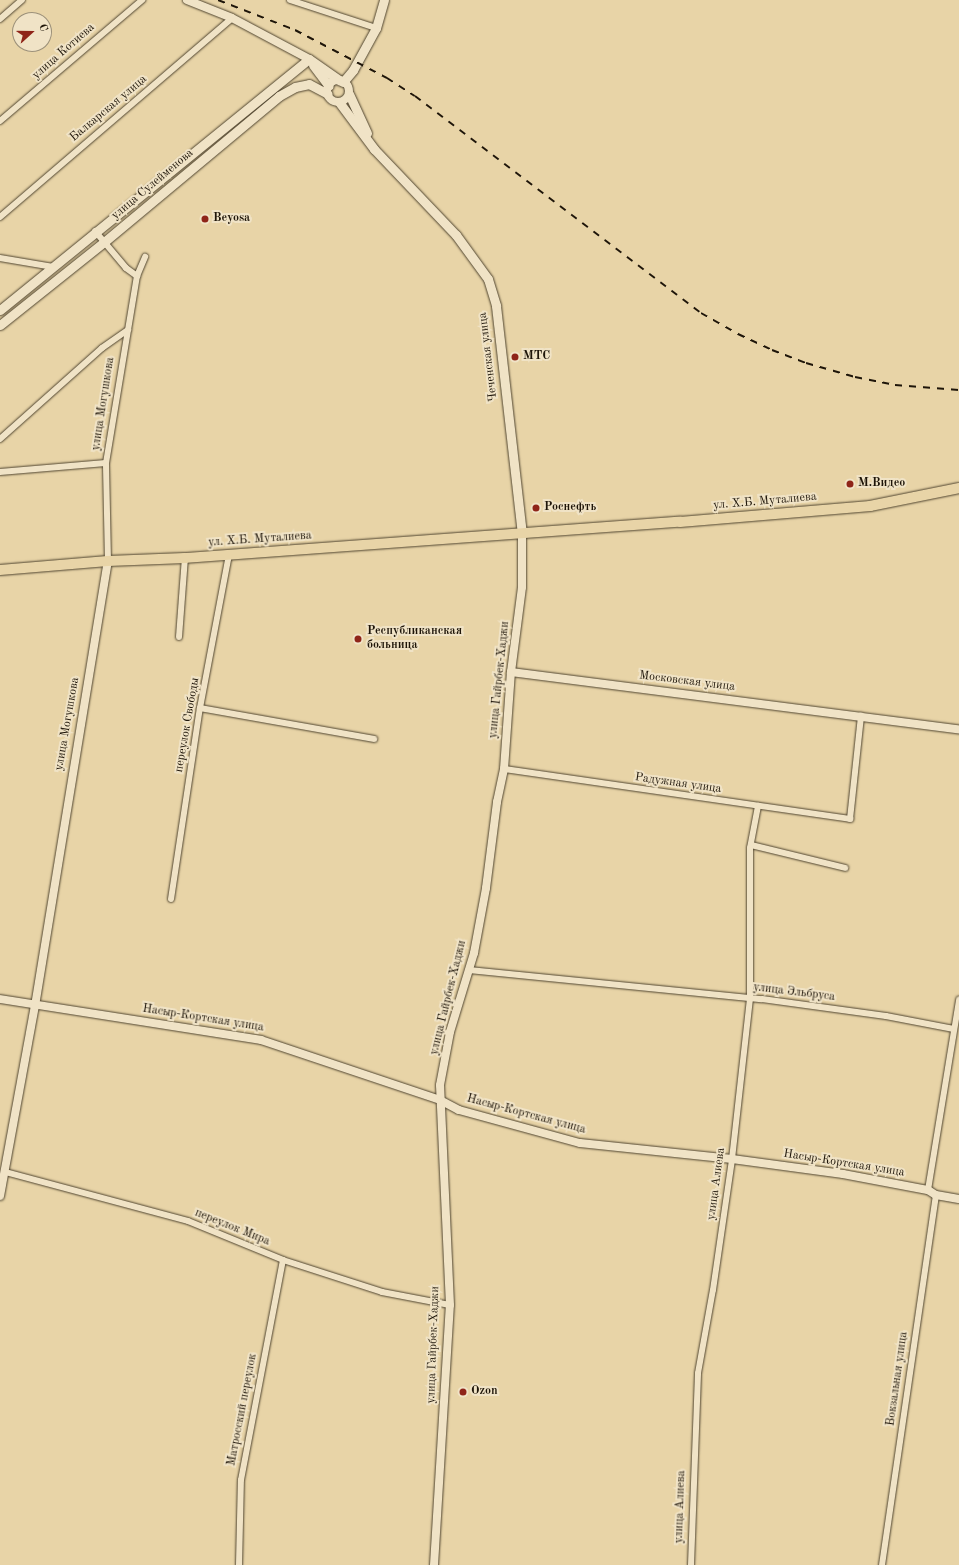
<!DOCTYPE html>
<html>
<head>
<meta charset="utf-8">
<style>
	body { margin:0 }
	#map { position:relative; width:959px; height:1565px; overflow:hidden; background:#e8d4a7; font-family:"Old Standard TT",serif }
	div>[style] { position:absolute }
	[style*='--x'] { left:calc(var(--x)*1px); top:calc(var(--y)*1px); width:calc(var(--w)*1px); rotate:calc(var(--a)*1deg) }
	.roads { filter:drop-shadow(0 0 1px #504530) drop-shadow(0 0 1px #504530) }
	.minor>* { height:6px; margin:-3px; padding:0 3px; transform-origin:3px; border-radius:3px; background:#f0e3c6 }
	.tertiary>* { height:8px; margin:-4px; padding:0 4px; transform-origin:4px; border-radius:4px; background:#f0e3c6 }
	.tertiary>.ring { margin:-4px; padding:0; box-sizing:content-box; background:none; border:8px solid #f0e3c6; border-radius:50% }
	.secondary>* { height:9px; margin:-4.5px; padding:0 4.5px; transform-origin:4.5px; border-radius:4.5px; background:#f0e3c6 }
	.primary>* { height:10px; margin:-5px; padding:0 5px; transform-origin:5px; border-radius:5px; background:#e8d4a7 }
	.rail>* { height:2px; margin-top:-1px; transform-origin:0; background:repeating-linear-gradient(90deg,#1e1509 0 7px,transparent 0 14px) }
	.dots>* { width:11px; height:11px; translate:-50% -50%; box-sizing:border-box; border:2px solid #f0e3c6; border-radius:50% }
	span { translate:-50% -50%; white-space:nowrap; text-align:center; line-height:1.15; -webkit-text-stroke:4px #f0e3c6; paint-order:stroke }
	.street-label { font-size:12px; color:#1e1509 }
	.poi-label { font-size:12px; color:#1e1509; font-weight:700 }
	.left { translate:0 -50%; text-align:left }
	.north { position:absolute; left:12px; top:12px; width:40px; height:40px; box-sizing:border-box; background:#f0e3c6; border:1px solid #9c917a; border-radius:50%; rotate:69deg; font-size:11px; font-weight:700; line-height:16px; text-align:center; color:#1e1509 }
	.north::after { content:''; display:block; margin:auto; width:14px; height:18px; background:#8f2418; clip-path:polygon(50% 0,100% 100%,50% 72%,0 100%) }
</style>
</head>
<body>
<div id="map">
	<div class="roads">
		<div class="minor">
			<i style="--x:290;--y:0;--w:90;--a:18"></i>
			<i style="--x:0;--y:19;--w:29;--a:-41"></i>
			<i style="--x:0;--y:121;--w:187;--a:-40.4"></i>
			<i style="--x:0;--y:217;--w:306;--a:-40.6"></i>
			<i style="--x:95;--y:231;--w:48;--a:50"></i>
			<i style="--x:126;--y:268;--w:14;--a:36"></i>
			<i style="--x:0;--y:258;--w:54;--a:9.6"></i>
			<i style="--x:0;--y:439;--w:137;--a:-41.7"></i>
			<i style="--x:102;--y:348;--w:32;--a:-35"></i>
			<i style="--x:0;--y:472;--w:106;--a:-4.9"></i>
			<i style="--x:108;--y:561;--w:98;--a:-91.2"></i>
			<i style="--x:106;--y:463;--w:190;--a:-80.6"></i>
			<i style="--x:137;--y:276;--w:21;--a:-67"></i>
			<i style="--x:179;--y:637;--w:79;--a:-85.7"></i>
			<i style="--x:200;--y:708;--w:177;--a:10.1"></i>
			<i style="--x:504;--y:769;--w:350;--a:8.2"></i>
			<i style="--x:850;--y:819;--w:104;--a:-83.9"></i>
			<i style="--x:751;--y:845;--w:97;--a:13.7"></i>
			<i style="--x:171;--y:899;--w:193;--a:-81.4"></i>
			<i style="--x:200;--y:708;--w:156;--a:-79.3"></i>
			<i style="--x:469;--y:970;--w:294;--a:5.7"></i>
			<i style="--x:762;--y:999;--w:125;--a:7.8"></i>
			<i style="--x:886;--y:1016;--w:69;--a:10.8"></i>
			<i style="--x:5;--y:1172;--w:189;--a:15"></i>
			<i style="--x:188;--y:1221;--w:103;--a:22.3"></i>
			<i style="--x:283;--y:1260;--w:104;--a:17.9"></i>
			<i style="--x:382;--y:1292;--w:69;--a:10.8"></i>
			<i style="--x:928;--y:1190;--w:193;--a:-80.7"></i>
			<i style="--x:239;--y:1565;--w:85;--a:-88.7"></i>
			<i style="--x:241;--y:1480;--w:224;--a:-79.2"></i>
			<i style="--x:691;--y:1565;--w:192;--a:-87.9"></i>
			<i style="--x:698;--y:1373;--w:84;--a:-79.8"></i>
			<i style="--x:713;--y:1290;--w:132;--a:-81.7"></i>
			<i style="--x:732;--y:1159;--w:161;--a:-83.6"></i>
			<i style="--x:750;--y:999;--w:151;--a:-90"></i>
			<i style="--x:750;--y:848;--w:43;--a:-79.2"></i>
			<i style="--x:882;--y:1565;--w:374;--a:-81.7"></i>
		</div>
		<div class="tertiary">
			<i style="--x:187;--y:0;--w:48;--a:21.8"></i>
			<i style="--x:232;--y:18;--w:87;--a:28"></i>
			<i class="ring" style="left:327px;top:80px;width:14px;height:14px"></i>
			<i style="--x:511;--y:672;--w:452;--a:7.3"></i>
			<i style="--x:0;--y:999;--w:264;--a:8.9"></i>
			<i style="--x:261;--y:1040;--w:189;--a:18.5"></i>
			<i style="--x:440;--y:1100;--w:21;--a:28"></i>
			<i style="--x:459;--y:1110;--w:125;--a:15.3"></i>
			<i style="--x:580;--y:1143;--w:153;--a:6"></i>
			<i style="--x:732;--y:1159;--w:112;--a:7.7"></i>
			<i style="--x:843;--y:1174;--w:86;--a:10.7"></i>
			<i style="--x:928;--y:1190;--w:9;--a:32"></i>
			<i style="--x:936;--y:1195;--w:23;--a:10"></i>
			<i style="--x:0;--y:1196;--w:193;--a:-79.6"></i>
			<i style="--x:35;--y:1006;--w:451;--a:-80.7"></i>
			<i style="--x:434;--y:1565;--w:260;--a:-86.5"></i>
			<i style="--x:450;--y:1305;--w:220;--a:-92.6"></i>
			<i style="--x:440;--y:1085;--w:54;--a:-79.3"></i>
			<i style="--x:450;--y:1032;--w:83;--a:-73.1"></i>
			<i style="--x:474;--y:953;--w:66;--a:-79.5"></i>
			<i style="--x:486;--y:888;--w:87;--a:-82.7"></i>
			<i style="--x:497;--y:802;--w:34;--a:-78"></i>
			<i style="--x:504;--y:769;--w:97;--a:-85.9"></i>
			<i style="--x:511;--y:672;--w:86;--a:-82.6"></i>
			<i style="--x:522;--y:587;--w:53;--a:-90"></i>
		</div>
		<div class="secondary">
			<i style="--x:309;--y:59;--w:38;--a:35"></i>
			<i style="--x:313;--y:65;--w:26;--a:53"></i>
			<i style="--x:343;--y:82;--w:16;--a:-50"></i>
			<i style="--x:353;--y:70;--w:48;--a:-61.3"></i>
			<i style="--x:376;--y:28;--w:29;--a:-74"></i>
			<i style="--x:349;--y:94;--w:43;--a:65.2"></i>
			<i style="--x:339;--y:102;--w:59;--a:53.3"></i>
			<i style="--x:374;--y:149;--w:119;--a:46.4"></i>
			<i style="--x:456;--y:235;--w:54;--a:54"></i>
			<i style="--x:488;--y:279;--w:28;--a:73"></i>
			<i style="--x:496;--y:306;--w:229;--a:83.5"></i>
			<i style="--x:0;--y:310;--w:398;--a:-39.1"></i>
			<i style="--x:0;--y:325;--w:133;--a:-38.6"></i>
			<i style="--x:104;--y:242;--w:228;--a:-39.8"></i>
			<i style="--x:279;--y:96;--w:18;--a:-29"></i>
			<i style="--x:295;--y:87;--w:14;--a:-12"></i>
			<i style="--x:309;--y:84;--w:21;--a:28"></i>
		</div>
		<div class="primary">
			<i style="--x:0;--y:570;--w:108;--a:-4.8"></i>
			<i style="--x:108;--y:561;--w:77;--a:-2.2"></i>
			<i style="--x:185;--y:558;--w:496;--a:-4.2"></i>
			<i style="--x:680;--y:522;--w:191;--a:-4.8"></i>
			<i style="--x:870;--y:506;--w:91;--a:-11.4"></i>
		</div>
	</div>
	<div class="rail">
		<i style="--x:218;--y:0;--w:83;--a:21.3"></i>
		<i style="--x:295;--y:30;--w:104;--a:27.6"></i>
		<i style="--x:387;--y:78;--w:33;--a:33"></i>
		<i style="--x:415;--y:96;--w:359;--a:37.2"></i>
		<i style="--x:701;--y:313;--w:43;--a:29.6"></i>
		<i style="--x:738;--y:334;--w:38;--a:25"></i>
		<i style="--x:772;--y:350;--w:36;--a:21"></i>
		<i style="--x:806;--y:363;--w:51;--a:15.9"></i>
		<i style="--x:855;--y:377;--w:41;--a:11.3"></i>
		<i style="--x:895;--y:385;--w:64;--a:4.5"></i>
	</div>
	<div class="dots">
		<i style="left:205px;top:219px;background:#8f2418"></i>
		<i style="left:515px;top:357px;background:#8f2418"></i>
		<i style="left:850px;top:484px;background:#8f2418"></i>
		<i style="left:536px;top:508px;background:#8f2418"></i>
		<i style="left:358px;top:639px;background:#8f2418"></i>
		<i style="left:463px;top:1392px;background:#8f2418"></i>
	</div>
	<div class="street-label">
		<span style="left:64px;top:52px;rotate:-41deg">улица Котиева</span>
		<span style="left:109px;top:109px;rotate:-40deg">Балкарская улица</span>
		<span style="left:153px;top:185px;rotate:-40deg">улица Сулейменова</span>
		<span style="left:489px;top:357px;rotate:-97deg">Чеченская улица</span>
		<span style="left:104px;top:404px;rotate:-81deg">улица Могушкова</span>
		<span style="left:765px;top:502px;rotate:-5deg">ул. Х.Б. Муталиева</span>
		<span style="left:260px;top:540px;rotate:-4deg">ул. Х.Б. Муталиева</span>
		<span style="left:500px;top:680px;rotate:-84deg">улица Гайрбек-Хаджи</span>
		<span style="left:687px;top:682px;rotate:7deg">Московская улица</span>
		<span style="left:68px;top:724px;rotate:-80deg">улица Могушкова</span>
		<span style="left:188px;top:725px;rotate:-80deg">переулок Свободы</span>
		<span style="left:678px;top:784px;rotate:8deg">Радужная улица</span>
		<span style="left:794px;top:993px;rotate:7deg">улица Эльбруса</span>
		<span style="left:449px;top:998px;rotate:-76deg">улица Гайрбек-Хаджи</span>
		<span style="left:203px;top:1019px;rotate:9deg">Насыр-Кортская улица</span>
		<span style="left:526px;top:1115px;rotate:15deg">Насыр-Кортская улица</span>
		<span style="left:844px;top:1164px;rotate:9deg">Насыр-Кортская улица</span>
		<span style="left:717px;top:1184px;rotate:-82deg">улица Алиева</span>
		<span style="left:232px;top:1228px;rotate:22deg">переулок Мира</span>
		<span style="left:434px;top:1345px;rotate:-88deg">улица Гайрбек-Хаджи</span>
		<span style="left:898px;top:1379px;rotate:-82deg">Вокзальная улица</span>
		<span style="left:243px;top:1410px;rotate:-79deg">Матросский переулок</span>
		<span style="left:681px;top:1507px;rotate:-88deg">улица Алиева</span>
	</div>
	<div class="poi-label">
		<span class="left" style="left:213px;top:219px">Beyosa</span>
		<span class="left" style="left:523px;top:357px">МТС</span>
		<span class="left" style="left:858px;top:484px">М.Видео</span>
		<span class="left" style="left:544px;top:508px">Роснефть</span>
		<span class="left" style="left:367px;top:639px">Республиканская<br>больница</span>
		<span class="left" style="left:471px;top:1392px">Ozon</span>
	</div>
	<div class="north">С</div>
</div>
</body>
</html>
